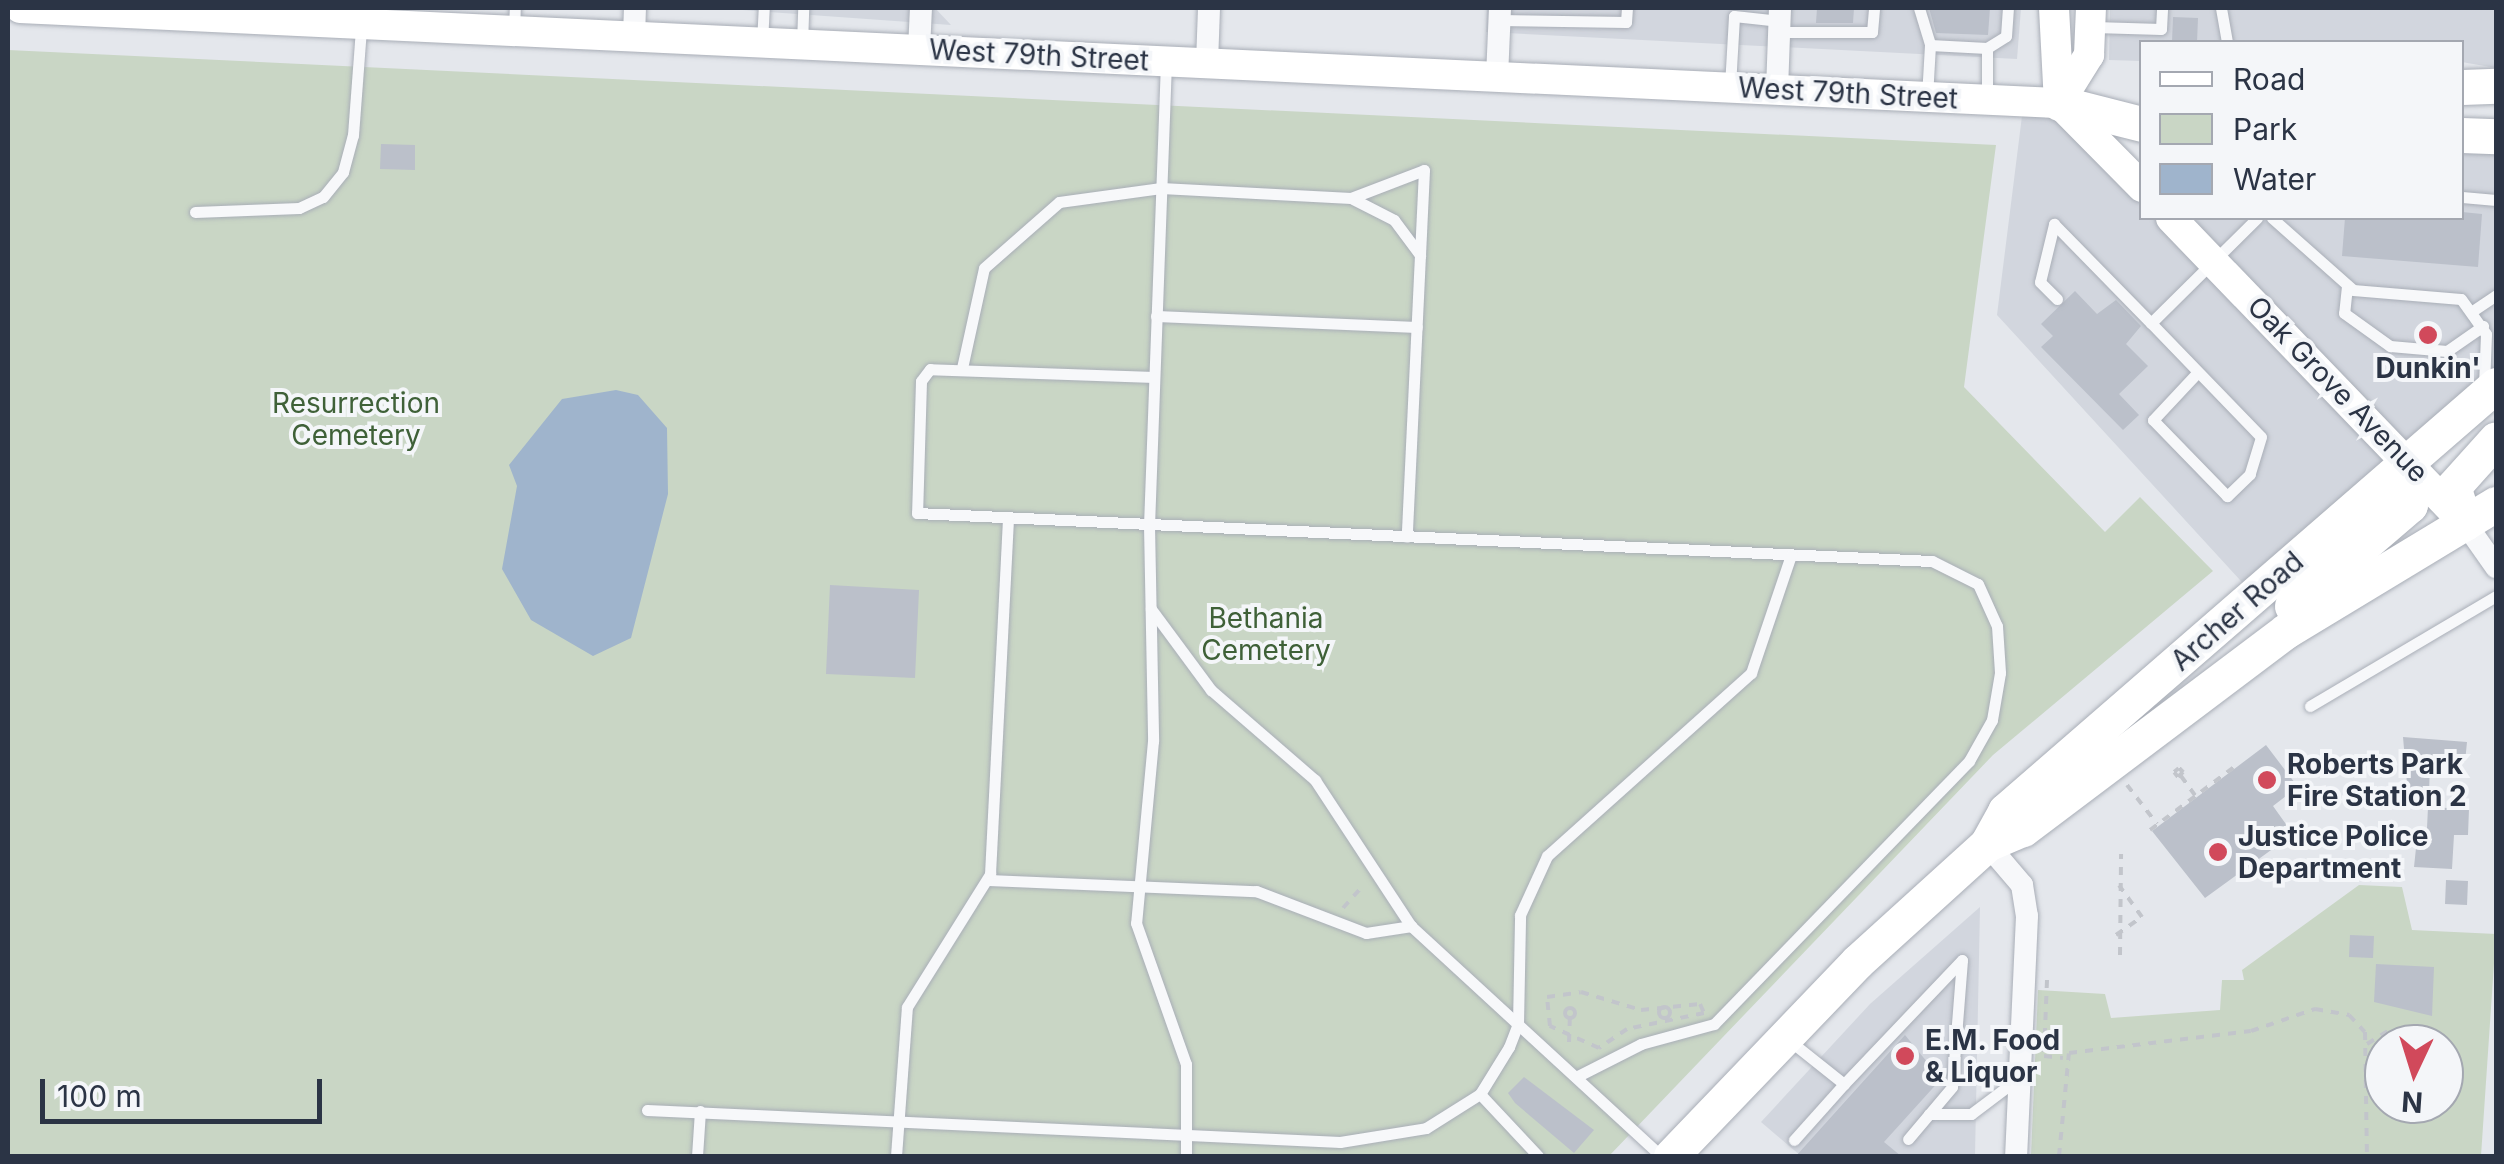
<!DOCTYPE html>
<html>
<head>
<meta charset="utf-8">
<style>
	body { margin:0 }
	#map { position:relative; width:2504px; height:1164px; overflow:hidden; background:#e4e7ec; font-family:Inter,sans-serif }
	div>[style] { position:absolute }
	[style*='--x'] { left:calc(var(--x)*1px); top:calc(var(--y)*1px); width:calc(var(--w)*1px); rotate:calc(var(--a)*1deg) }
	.built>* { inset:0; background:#d2d6de }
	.green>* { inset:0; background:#c9d6c5 }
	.water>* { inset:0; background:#9fb4cc }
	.building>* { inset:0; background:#bbc0ca }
	.path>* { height:4px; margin-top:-2px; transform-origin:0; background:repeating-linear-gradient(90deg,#c2c5cb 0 8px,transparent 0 16px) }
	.path>.ring { margin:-2px; padding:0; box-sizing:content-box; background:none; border:4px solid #c2c5cb; border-radius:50% }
	.roads { filter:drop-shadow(0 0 2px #a9aeb7) drop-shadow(0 0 2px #a9aeb7) }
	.lane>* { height:11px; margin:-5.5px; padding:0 5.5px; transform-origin:5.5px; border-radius:5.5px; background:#f7f8fa }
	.street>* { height:22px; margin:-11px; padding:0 11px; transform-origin:11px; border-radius:11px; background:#f7f8fa }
	.secondary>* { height:30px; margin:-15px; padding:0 15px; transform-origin:15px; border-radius:15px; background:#fff }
	.primary>* { height:35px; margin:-17.5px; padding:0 17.5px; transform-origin:17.5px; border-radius:17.5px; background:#fff }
	.dots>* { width:28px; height:28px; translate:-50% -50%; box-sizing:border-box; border:5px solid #f4f6f9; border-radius:50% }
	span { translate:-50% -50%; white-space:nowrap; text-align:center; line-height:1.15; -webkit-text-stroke:8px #f4f6f9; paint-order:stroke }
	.street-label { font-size:28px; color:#2b3445 }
	.poi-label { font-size:28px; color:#2b3445; font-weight:700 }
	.left { translate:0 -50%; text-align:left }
	.park-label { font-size:28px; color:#3f6138 }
	.frame { position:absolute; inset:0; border:10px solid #2b3445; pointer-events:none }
	.legend { position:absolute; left:2139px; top:40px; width:325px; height:180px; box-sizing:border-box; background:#f4f6f9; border:2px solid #a4a8b1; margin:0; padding:12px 18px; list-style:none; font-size:30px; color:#2b3445 }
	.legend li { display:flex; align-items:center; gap:20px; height:50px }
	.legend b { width:50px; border:2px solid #a4a8b1 }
	.north { position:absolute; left:2364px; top:1024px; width:100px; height:100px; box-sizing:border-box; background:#f4f6f9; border:2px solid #a4a8b1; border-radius:50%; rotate:184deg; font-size:28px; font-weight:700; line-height:40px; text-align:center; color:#2b3445 }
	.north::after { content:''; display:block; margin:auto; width:35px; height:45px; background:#d1495b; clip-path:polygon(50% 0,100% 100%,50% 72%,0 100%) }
	.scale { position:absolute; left:40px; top:1079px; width:282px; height:45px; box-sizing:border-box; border:5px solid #2b3445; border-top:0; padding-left:12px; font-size:30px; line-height:35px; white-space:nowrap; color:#2b3445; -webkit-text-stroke:8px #f4f6f9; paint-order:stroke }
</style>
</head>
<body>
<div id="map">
	<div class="built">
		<i style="clip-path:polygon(715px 8px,935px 8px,951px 25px)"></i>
		<i style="clip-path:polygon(1487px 8px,2021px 8px,2017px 59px,1486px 32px)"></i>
		<i style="clip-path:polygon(2110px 8px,2496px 8px,2496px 68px,2462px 62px,2462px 42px,2142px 42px,2141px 61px,2109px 60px)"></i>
		<i style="clip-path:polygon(2023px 108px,2052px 110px,2141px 200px,2142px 218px,2159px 218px,2401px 462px,2251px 592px,1997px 315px)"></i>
		<i style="clip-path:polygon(2462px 146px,2496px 147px,2496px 380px,2412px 451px,2180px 218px,2462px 218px)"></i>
		<i style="clip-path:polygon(1980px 907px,1975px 1156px,1801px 1156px,1761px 1122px,1870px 1004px)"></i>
	</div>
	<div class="green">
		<i style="clip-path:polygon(8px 50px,1996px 145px,1964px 387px,2105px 532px,2140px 497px,2213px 571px,1993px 755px,1609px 1156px,8px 1156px)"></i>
		<i style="clip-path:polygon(evenodd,2359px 885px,2402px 887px,2412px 930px,2496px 934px,2481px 1156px,2031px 1156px,2038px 990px,2105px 994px,2111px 1018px,2220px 1010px,2222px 980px,2244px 980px,2242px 970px,2359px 885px,2384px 1044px,2444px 1044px,2444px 1104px,2384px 1104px,2384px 1044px)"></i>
	</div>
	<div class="water">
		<i style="clip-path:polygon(616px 390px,638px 395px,667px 428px,668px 494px,631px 638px,593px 656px,531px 620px,502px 569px,517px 486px,509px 465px,562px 399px)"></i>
	</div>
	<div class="building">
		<i style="clip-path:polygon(1817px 8px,1854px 8px,1853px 23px,1816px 23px)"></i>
		<i style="clip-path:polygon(1929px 8px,1990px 8px,1988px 35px,1936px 33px)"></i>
		<i style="clip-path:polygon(2173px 17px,2198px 18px,2197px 42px,2172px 42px)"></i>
		<i style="clip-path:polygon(381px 144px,415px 145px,415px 170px,380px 169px)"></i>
		<i style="clip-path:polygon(2462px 212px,2482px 214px,2478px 267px,2342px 256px,2345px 218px)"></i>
		<i style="clip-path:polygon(2075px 291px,2097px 314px,2116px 300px,2141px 326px,2126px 344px,2148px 366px,2119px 394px,2139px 415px,2123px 430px,2041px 347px,2053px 336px,2041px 324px)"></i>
		<i style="clip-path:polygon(830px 585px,919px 590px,915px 678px,826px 674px)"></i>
		<i style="clip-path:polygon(2403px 737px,2467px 742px,2465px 762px,2430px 760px,2429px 796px,2408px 795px)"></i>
		<i style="clip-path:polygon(2266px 745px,2298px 787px,2273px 806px,2293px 834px,2205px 898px,2152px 831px)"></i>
		<i style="clip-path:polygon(2428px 807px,2469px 809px,2468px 835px,2454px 835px,2452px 869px,2414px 867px,2416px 848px,2426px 849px)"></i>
		<i style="clip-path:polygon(2446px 880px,2468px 881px,2467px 905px,2445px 904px)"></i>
		<i style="clip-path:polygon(2350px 935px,2374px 936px,2373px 958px,2349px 957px)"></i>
		<i style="clip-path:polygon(2376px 964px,2434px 967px,2432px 1016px,2374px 1002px)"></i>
		<i style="clip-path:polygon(1905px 1035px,1941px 1079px,1884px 1142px,1901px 1156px,1796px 1156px)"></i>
		<i style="clip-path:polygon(1524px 1077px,1594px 1130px,1574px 1153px,1515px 1103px,1508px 1093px)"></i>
	</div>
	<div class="path">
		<i style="--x:2179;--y:768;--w:6;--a:45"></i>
		<i style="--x:2183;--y:772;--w:7;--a:135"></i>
		<i style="--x:2178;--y:777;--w:6;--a:-129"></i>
		<i style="--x:2174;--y:772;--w:6;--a:-39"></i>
		<i style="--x:2181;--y:776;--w:24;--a:54"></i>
		<i style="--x:2127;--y:785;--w:49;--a:52.4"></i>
		<i style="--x:2150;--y:830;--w:104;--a:-36.8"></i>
		<i style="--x:1343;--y:908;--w:31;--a:-48"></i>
		<i style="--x:2116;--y:935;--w:32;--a:-35"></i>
		<i style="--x:2142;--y:917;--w:39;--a:-126"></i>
		<i style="--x:2120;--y:955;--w:101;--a:-89.4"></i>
		<i style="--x:2047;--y:980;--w:76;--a:92.3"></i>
		<i style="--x:2044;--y:1056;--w:19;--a:6"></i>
		<i style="--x:1581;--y:992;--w:63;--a:16.7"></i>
		<i style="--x:1641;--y:1010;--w:59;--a:-5.8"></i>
		<i style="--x:1700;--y:1004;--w:10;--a:66"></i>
		<i style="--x:1704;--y:1013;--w:79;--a:168.3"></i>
		<i style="--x:1627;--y:1029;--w:34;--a:146"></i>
		<i style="--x:1599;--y:1048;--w:54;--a:-155.8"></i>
		<i style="--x:1550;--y:1026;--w:29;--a:-96"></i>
		<i style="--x:1547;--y:997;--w:34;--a:-8"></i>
		<i class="ring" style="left:1658.5px;top:1006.5px;width:7px;height:7px"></i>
		<i class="ring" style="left:1565px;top:1008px;width:6px;height:6px"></i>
		<i style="--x:1569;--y:1042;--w:24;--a:-88"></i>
		<i style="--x:2367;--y:1044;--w:26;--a:-32"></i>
		<i style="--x:2059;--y:1156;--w:103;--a:-84.5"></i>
		<i style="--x:2069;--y:1053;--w:183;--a:-6.9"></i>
		<i style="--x:2251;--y:1031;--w:68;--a:-19"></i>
		<i style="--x:2315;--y:1009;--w:35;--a:10"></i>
		<i style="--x:2349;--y:1015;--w:23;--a:47"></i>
		<i style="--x:2365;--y:1032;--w:124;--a:89.1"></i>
	</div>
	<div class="roads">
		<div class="lane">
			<i style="--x:1919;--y:8;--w:39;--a:73"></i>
			<i style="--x:2221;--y:8;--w:35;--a:80"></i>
			<i style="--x:1499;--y:20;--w:127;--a:0.9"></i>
			<i style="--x:1626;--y:22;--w:14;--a:-86"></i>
			<i style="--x:2094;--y:27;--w:67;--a:1.7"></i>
			<i style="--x:2161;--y:29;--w:21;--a:-87"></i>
			<i style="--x:514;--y:31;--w:23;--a:-88"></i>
			<i style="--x:1779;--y:32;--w:93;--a:0"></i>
			<i style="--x:1872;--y:32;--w:24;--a:-85"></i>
			<i style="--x:762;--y:42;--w:34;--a:-87"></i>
			<i style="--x:802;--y:44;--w:36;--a:-88"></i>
			<i style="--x:1987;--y:48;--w:22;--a:-32"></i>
			<i style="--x:2006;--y:36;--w:28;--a:-86"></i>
			<i style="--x:1166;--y:62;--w:463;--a:92.1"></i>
			<i style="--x:1149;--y:525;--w:216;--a:88.9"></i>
			<i style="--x:1153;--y:741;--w:183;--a:95.3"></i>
			<i style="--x:1136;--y:923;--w:150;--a:70.5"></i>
			<i style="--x:1186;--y:1064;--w:92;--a:90"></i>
			<i style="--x:1730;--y:86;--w:70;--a:-86.7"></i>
			<i style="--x:1734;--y:16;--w:46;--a:6.2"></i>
			<i style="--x:1927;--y:97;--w:52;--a:-86.7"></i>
			<i style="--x:1930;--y:45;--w:57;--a:3"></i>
			<i style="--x:1987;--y:48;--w:48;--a:90"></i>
			<i style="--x:2462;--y:197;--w:34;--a:5"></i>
			<i style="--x:1353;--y:199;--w:46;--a:27.1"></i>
			<i style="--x:1394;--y:220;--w:44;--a:53.4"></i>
			<i style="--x:195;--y:212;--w:104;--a:-2.2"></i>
			<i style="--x:299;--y:208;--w:26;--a:-25"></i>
			<i style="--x:323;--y:197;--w:32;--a:-51"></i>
			<i style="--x:343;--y:172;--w:38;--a:-75"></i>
			<i style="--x:353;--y:135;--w:107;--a:-85.7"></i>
			<i style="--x:2272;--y:218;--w:108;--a:41.6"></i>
			<i style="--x:2353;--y:290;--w:108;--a:4.8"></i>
			<i style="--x:2461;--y:299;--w:43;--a:54.5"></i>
			<i style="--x:2486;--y:334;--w:51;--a:92.2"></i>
			<i style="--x:2347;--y:286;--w:27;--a:96"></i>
			<i style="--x:2344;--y:313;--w:57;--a:35.7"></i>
			<i style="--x:2390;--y:346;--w:57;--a:5"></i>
			<i style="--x:2447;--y:351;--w:44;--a:-34.8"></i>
			<i style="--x:2057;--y:299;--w:24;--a:-135"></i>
			<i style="--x:2040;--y:282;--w:60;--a:-76.4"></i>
			<i style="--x:2054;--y:224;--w:139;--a:45.6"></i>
			<i style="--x:2151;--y:323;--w:149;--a:-44.7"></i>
			<i style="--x:2471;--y:312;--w:30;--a:-34"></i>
			<i style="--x:1156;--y:316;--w:261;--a:2.4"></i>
			<i style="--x:2151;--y:323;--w:158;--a:46"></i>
			<i style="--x:2261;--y:437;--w:39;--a:107"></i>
			<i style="--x:2250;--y:474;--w:32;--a:136"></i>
			<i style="--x:2227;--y:496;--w:106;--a:-134.2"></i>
			<i style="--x:2153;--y:420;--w:64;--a:-46.9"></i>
			<i style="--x:962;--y:368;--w:102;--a:-77.6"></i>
			<i style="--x:984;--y:268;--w:100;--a:-41.3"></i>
			<i style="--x:1059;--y:202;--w:103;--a:-7.8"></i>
			<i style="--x:1161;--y:188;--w:190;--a:3"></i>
			<i style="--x:1351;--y:198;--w:78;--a:-21"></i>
			<i style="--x:1424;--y:170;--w:367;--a:92.7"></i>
			<i style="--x:1154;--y:377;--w:224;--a:-178"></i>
			<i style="--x:930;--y:369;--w:15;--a:127"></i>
			<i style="--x:921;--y:381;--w:132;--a:91.7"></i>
			<i style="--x:917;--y:513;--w:1016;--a:2.71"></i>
			<i style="--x:1932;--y:561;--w:51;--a:26.6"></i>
			<i style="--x:1978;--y:584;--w:46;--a:65.7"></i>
			<i style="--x:1997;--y:626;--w:47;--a:86.3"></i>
			<i style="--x:2000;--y:673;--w:48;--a:99.7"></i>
			<i style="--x:1992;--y:720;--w:47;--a:119.3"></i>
			<i style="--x:1969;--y:761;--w:366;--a:134.1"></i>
			<i style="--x:1714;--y:1024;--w:76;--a:164.7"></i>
			<i style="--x:1641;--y:1044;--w:73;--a:153.1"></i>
			<i style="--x:1151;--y:609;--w:101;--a:53.5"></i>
			<i style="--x:1211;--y:690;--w:138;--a:40.9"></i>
			<i style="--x:1315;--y:780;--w:175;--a:56.7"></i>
			<i style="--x:1411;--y:926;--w:340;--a:42.6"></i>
			<i style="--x:2310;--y:706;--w:216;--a:-30.6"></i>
			<i style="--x:988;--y:880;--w:268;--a:2.4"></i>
			<i style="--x:1256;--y:891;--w:118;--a:20.9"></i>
			<i style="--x:1366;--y:933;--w:46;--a:-8.8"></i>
			<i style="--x:1790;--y:1041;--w:69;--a:38.5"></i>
			<i style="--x:1844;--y:1084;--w:75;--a:131.8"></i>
			<i style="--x:1844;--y:1084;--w:171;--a:-46.4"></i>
			<i style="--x:1962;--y:960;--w:127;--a:94.5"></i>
			<i style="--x:1952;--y:1087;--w:68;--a:130.2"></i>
			<i style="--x:1480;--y:1094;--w:85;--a:46.9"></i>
			<i style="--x:647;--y:1110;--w:694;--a:2.64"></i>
			<i style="--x:1340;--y:1142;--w:87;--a:-9.2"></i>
			<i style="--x:1426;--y:1128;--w:64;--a:-32.2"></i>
			<i style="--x:1480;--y:1094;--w:55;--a:-58.3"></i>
			<i style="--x:1509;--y:1047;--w:25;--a:-69"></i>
			<i style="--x:1518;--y:1024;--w:109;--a:-88.9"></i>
			<i style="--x:1520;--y:915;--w:65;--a:-65.4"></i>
			<i style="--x:1547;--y:856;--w:274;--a:-41.9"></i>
			<i style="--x:1751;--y:673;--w:125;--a:-71.3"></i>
			<i style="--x:1929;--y:1114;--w:42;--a:0"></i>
			<i style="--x:1971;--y:1114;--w:60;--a:-36.9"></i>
			<i style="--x:697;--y:1156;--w:45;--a:-86.2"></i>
			<i style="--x:896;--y:1156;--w:149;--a:-85.8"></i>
			<i style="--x:907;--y:1007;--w:157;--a:-58"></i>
			<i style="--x:990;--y:874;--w:355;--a:-87.1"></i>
		</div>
		<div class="street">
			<i style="--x:634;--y:36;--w:28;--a:-88"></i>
			<i style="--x:919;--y:50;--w:42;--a:-87.3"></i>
			<i style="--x:1207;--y:63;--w:55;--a:-87.9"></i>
			<i style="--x:1497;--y:77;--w:69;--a:-87.5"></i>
			<i style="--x:1777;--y:90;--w:82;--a:-87.9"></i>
			<i style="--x:2465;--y:523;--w:54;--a:54.8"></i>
			<i style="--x:1987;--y:844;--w:54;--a:49.5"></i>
			<i style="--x:2022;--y:885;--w:31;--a:81"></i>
			<i style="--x:2027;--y:916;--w:240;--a:92.6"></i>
		</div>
		<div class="secondary">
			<i style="--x:20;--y:8;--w:2041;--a:2.67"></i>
			<i style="--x:2054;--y:8;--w:95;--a:87"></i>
			<i style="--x:2059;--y:103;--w:118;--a:45.3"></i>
			<i style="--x:2059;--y:103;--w:57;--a:-58"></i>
			<i style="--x:2089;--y:55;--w:47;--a:-87.6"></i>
			<i style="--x:2171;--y:218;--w:421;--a:46.1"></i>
		</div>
		<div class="primary">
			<i style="--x:2462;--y:87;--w:34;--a:-2"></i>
			<i style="--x:2059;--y:103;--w:86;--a:14.2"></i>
			<i style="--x:2462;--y:135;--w:34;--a:2"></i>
			<i style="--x:2465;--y:523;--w:38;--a:-108"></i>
			<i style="--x:2453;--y:487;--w:64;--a:-48.1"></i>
			<i style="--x:2292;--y:606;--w:155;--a:-40.6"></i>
			<i style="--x:2410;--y:505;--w:44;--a:-88.7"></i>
			<i style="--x:1987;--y:844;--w:38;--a:-61"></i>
			<i style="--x:2005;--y:811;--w:650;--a:-40.95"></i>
			<i style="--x:1671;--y:1156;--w:269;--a:-46.2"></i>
			<i style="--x:1857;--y:962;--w:176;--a:-42.2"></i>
			<i style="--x:1987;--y:844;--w:39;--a:-23"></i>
			<i style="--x:2023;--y:829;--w:329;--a:-37"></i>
			<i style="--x:2286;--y:631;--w:245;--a:-31.2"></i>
		</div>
	</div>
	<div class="dots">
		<i style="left:2428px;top:335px;background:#d1495b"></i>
		<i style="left:2267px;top:780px;background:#d1495b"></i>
		<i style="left:2218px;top:852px;background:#d1495b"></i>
		<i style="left:1905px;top:1056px;background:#d1495b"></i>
	</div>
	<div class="street-label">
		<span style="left:1039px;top:55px;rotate:3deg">West 79th Street</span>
		<span style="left:1848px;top:93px;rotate:3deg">West 79th Street</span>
		<span style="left:2338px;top:389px;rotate:46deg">Oak Grove Avenue</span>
		<span style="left:2237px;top:611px;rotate:-41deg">Archer Road</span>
	</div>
	<div class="poi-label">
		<span style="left:2428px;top:368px">Dunkin'</span>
		<span class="left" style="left:2287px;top:780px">Roberts Park<br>Fire Station 2</span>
		<span class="left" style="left:2238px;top:852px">Justice Police<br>Department</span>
		<span class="left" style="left:1925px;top:1056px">E.M. Food<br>&amp; Liquor</span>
	</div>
	<div class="park-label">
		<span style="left:356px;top:419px">Resurrection<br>Cemetery</span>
		<span style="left:1266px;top:634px">Bethania<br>Cemetery</span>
	</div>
	<div class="frame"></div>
	<ul class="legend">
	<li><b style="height:12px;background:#fff"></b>Road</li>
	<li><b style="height:28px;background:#c9d6c5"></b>Park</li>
	<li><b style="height:28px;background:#9fb4cc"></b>Water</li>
	</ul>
	<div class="north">N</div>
	<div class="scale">100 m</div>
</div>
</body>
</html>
